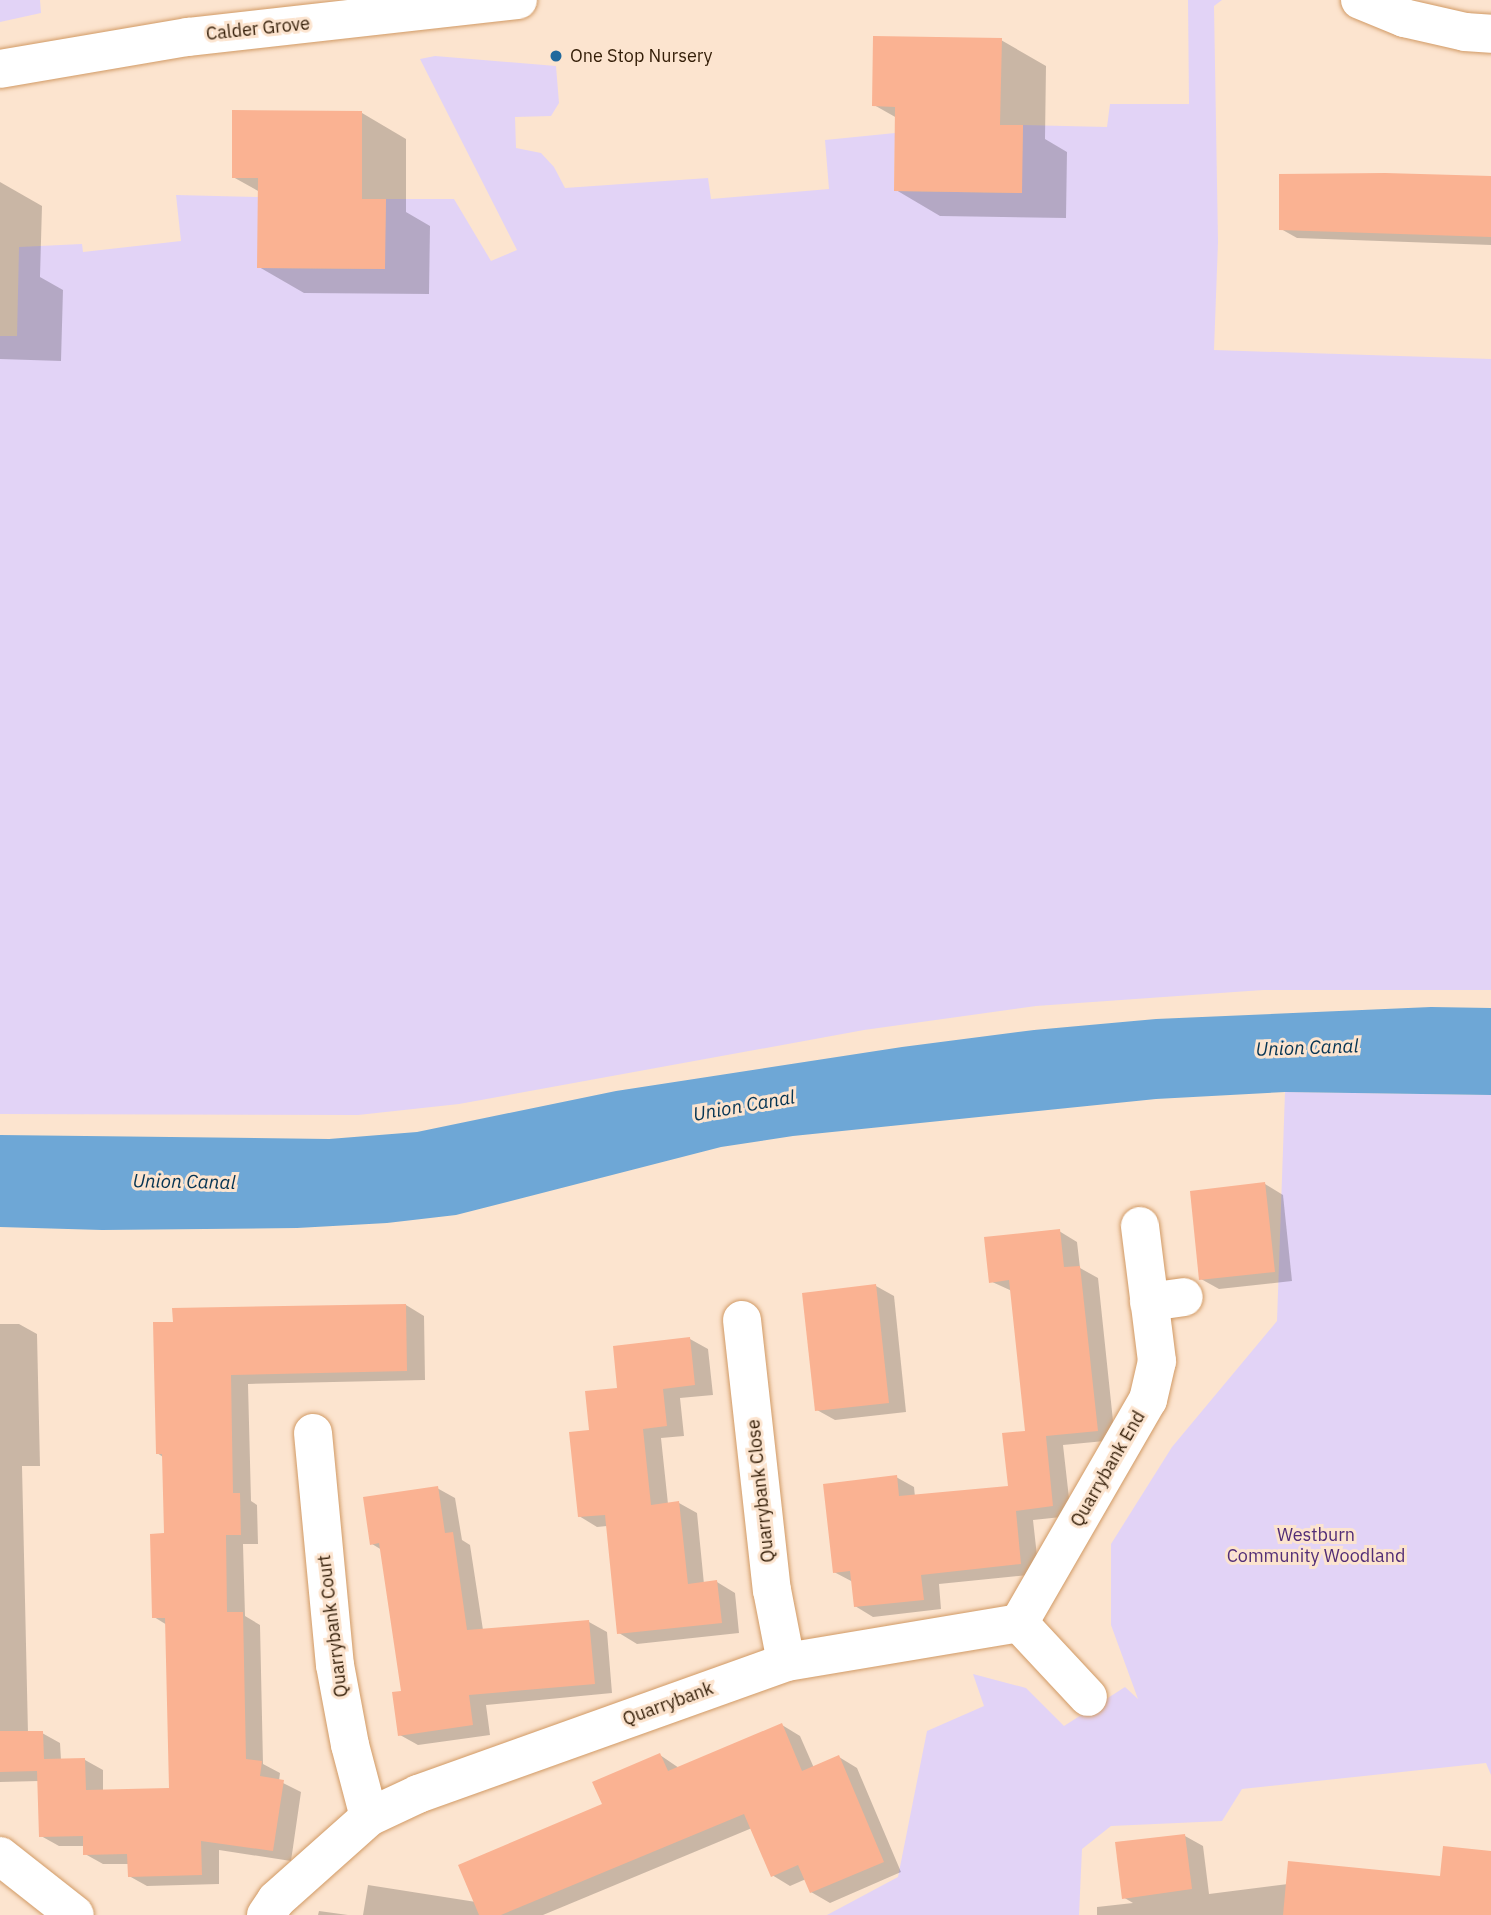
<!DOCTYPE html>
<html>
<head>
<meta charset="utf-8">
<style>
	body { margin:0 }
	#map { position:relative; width:1491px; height:1915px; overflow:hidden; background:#fce4cf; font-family:"IBM Plex Sans",sans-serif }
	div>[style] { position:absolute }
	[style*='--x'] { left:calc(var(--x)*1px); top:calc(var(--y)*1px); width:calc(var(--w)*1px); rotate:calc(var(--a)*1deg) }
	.green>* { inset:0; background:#e2d3f6 }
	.water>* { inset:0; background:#6ea7d6 }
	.shadow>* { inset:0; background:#0003 }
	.building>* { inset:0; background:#fab292 }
	.roads { filter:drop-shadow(0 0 2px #d19a65) drop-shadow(0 0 2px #d19a65) }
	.street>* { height:38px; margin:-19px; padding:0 19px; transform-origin:19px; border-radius:19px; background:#fff }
	.dots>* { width:19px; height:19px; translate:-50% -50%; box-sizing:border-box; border:4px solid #fce4cf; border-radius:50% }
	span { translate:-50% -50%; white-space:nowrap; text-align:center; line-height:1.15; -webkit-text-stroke:6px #fce4cf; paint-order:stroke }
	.street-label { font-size:18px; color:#331d07 }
	.poi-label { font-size:18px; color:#331d07 }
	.left { translate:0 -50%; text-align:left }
	.park-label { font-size:18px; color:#522d76 }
	.water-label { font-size:19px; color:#053453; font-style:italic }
</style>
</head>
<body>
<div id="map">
	<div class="green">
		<i style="clip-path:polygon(0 0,40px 0,41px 13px,0 22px)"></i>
		<i style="clip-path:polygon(1188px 0,1222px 0,1214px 6px,1218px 242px,1214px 350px,1491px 359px,1491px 990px,1263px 990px,1036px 1006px,864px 1030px,459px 1104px,358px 1115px,0 1114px,0 336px,17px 336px,19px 247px,82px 244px,83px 252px,181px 241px,176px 195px,258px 197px,258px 268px,384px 269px,386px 199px,454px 199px,491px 261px,517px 250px,420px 59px,435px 56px,556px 66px,559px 103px,551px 116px,515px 117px,516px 148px,541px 153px,554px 167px,565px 188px,708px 178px,711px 199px,829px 189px,825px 140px,895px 133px,894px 191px,1021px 193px,1023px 125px,1107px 127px,1110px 104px,1189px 104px)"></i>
		<i style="clip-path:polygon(1285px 1092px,1491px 1095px,1491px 1775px,1486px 1763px,1242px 1789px,1222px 1821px,1111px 1826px,1082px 1849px,1079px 1915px,827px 1915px,898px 1877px,927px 1731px,984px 1706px,973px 1674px,1026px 1688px,1064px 1726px,1125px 1687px,1138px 1699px,1111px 1625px,1111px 1544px,1172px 1447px,1277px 1321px)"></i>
	</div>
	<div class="water">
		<i style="clip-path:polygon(1431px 1007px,1491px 1008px,1491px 1095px,1285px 1092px,1156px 1099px,793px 1136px,721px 1147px,456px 1215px,387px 1223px,297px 1228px,102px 1230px,0 1227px,0 1135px,329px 1139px,417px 1132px,616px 1091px,902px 1047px,1034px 1030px,1156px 1019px)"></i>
	</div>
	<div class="shadow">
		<i style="clip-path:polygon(1001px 40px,1046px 66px,1045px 139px,1067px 152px,1066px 218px,940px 216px,896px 190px,897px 118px,874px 105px)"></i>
		<i style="clip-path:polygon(362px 113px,406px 139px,406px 212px,430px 226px,429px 294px,304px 293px,259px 267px,260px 192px,233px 177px)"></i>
		<i style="clip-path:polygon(1491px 177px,1491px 245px,1297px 238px,1281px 229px)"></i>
		<i style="clip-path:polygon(0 182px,42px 206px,40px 277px,63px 290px,61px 361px,0 359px)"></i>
		<i style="clip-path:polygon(1265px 1184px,1283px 1195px,1292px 1281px,1219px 1289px,1201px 1279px)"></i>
		<i style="clip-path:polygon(1059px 1231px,1077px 1242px,1080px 1268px,1098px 1278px,1115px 1440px,1063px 1445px,1071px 1516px,1033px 1520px,1039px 1574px,939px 1584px,941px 1609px,873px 1617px,855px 1606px,853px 1582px,834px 1572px,896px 1477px,914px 1487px,915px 1497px,1010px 1488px,1027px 1432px,1012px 1291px,990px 1281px)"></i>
		<i style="clip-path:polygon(876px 1286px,894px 1296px,906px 1412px,835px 1420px,817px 1410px)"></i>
		<i style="clip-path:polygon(406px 1305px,424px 1316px,425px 1380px,248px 1384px,251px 1501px,257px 1505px,258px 1544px,243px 1544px,245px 1616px,260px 1625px,263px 1764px,280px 1773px,279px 1781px,301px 1792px,291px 1861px,219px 1850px,219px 1884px,147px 1886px,129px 1876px,129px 1864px,103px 1864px,85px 1854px,85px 1846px,59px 1846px,41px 1836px,39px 1781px,0 1782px,0 1324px,19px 1324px,37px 1334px,40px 1466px,22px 1466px,28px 1733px,42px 1733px,60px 1743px,61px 1760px,85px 1760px,103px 1770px,103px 1791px,171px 1790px,167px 1625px,154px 1617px,165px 1535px,163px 1457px,157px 1453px,155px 1324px)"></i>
		<i style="clip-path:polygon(690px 1339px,708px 1349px,713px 1395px,680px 1398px,684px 1436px,661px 1438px,668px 1504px,679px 1503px,697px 1513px,704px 1584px,717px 1582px,735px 1593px,739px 1633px,637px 1644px,619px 1633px,607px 1526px,597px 1527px,579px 1516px,591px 1431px,619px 1389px)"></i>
		<i style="clip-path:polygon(437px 1488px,455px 1498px,462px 1540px,470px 1545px,483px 1630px,589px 1622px,607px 1632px,612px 1693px,486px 1705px,490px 1735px,418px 1745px,400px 1735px,403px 1692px,382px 1550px,372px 1544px)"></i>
		<i style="clip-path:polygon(782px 1725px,800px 1736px,814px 1768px,839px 1757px,857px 1768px,901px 1872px,830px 1903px,811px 1892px,806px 1879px,790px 1886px,772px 1875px,752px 1828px,543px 1915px,363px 1915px,368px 1885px,476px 1902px,604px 1805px,660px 1755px,679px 1768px)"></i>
		<i style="clip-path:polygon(1185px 1836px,1203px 1846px,1209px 1894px,1288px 1884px,1442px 1878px,1491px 1852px,1491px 1915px,1097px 1915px,1097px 1907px,1133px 1903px,1123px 1897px)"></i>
		<i style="clip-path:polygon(319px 1911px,348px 1915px,318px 1915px)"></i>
	</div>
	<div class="building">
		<i style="clip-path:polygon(873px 36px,1002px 38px,1000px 125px,1023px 125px,1022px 193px,894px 191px,895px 107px,872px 106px)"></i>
		<i style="clip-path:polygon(232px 110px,362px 111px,362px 199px,386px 199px,385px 269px,257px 268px,258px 178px,232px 178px)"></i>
		<i style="clip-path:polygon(1385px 173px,1491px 176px,1491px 237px,1279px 230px,1279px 174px)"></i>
		<i style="clip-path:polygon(1265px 1182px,1275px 1272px,1199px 1280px,1190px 1191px)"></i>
		<i style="clip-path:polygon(1060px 1229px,1064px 1267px,1080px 1266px,1098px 1431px,1046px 1436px,1053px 1506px,1016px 1511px,1021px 1564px,921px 1575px,924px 1600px,854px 1607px,850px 1571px,833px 1573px,823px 1484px,897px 1475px,899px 1496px,1008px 1486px,1002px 1433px,1025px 1431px,1009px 1280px,989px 1283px,984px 1237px)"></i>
		<i style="clip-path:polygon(876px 1284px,889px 1403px,815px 1411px,802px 1293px)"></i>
		<i style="clip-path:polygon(406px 1304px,407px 1371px,231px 1375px,233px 1493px,240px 1493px,241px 1535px,226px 1535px,227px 1612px,243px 1612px,246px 1759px,262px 1761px,260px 1776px,284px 1780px,273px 1851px,201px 1841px,202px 1875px,128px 1877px,127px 1854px,83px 1855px,83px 1836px,39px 1837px,37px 1771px,0 1772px,0 1731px,43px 1731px,44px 1759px,85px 1758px,86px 1790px,169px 1788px,165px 1618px,152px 1618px,150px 1534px,164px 1533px,162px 1454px,156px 1454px,153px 1322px,173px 1322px,172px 1308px)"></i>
		<i style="clip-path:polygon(690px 1337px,695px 1385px,663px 1389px,667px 1426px,643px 1429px,651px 1505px,679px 1501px,688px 1584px,717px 1580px,722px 1623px,617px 1634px,605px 1515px,578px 1517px,569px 1432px,589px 1430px,585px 1391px,617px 1388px,613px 1346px)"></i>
		<i style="clip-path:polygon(438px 1486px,445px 1533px,453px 1532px,467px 1630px,589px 1620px,595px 1684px,469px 1695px,473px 1725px,398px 1736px,392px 1692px,401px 1691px,379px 1543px,370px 1545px,363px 1497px)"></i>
		<i style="clip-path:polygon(782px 1723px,802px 1771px,839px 1755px,884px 1862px,810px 1893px,798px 1865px,771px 1877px,744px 1814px,501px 1915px,479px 1915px,458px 1865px,602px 1804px,592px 1782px,660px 1753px,668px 1771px)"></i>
		<i style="clip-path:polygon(1185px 1834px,1192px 1889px,1122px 1899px,1115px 1842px)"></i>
		<i style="clip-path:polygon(1443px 1846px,1491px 1851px,1491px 1915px,1283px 1915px,1288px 1861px,1440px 1876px)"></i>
	</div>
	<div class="roads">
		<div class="street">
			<i style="--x:1360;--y:0;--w:48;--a:22.2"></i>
			<i style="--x:1404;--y:18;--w:63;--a:12.9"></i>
			<i style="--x:1465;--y:32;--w:26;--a:4"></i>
			<i style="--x:0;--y:69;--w:191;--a:-9.7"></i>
			<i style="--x:188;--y:37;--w:332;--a:-6.4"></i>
			<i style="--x:1149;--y:1302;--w:35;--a:-8"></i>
			<i style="--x:742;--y:1320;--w:272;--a:83.7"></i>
			<i style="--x:772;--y:1590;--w:73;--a:79"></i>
			<i style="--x:313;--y:1433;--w:233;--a:84.6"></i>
			<i style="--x:335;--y:1665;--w:81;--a:79.4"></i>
			<i style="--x:350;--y:1745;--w:74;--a:75.2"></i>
			<i style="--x:1019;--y:1623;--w:258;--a:-60"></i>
			<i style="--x:1148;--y:1400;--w:40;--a:-77"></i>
			<i style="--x:1157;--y:1361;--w:136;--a:-97.2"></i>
			<i style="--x:1019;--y:1623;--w:101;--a:47"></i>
			<i style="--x:0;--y:1856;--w:95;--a:38.2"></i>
			<i style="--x:266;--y:1915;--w:18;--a:-56"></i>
			<i style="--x:276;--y:1900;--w:125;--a:-41.7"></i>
			<i style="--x:369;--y:1817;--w:54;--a:-25.1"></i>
			<i style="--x:418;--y:1794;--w:391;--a:-19.7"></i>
			<i style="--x:786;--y:1662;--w:236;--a:-9.5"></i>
		</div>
	</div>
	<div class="dots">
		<i style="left:556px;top:56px;background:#21699d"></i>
	</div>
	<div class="street-label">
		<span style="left:258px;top:29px;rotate:-6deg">Calder Grove</span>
		<span style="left:1108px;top:1469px;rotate:-60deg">Quarrybank End</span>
		<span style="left:761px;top:1491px;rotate:-96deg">Quarrybank Close</span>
		<span style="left:333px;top:1626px;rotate:-97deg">Quarrybank Court</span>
		<span style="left:668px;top:1704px;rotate:-20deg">Quarrybank</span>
	</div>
	<div class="poi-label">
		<span class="left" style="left:570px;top:56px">One Stop Nursery</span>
	</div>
	<div class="park-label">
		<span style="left:1316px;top:1546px">Westburn<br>Community Woodland</span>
	</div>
	<div class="water-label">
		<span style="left:1307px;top:1048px;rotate:-2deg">Union Canal</span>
		<span style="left:744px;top:1106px;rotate:-10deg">Union Canal</span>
		<span style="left:184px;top:1182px;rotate:1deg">Union Canal</span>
	</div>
</div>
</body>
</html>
